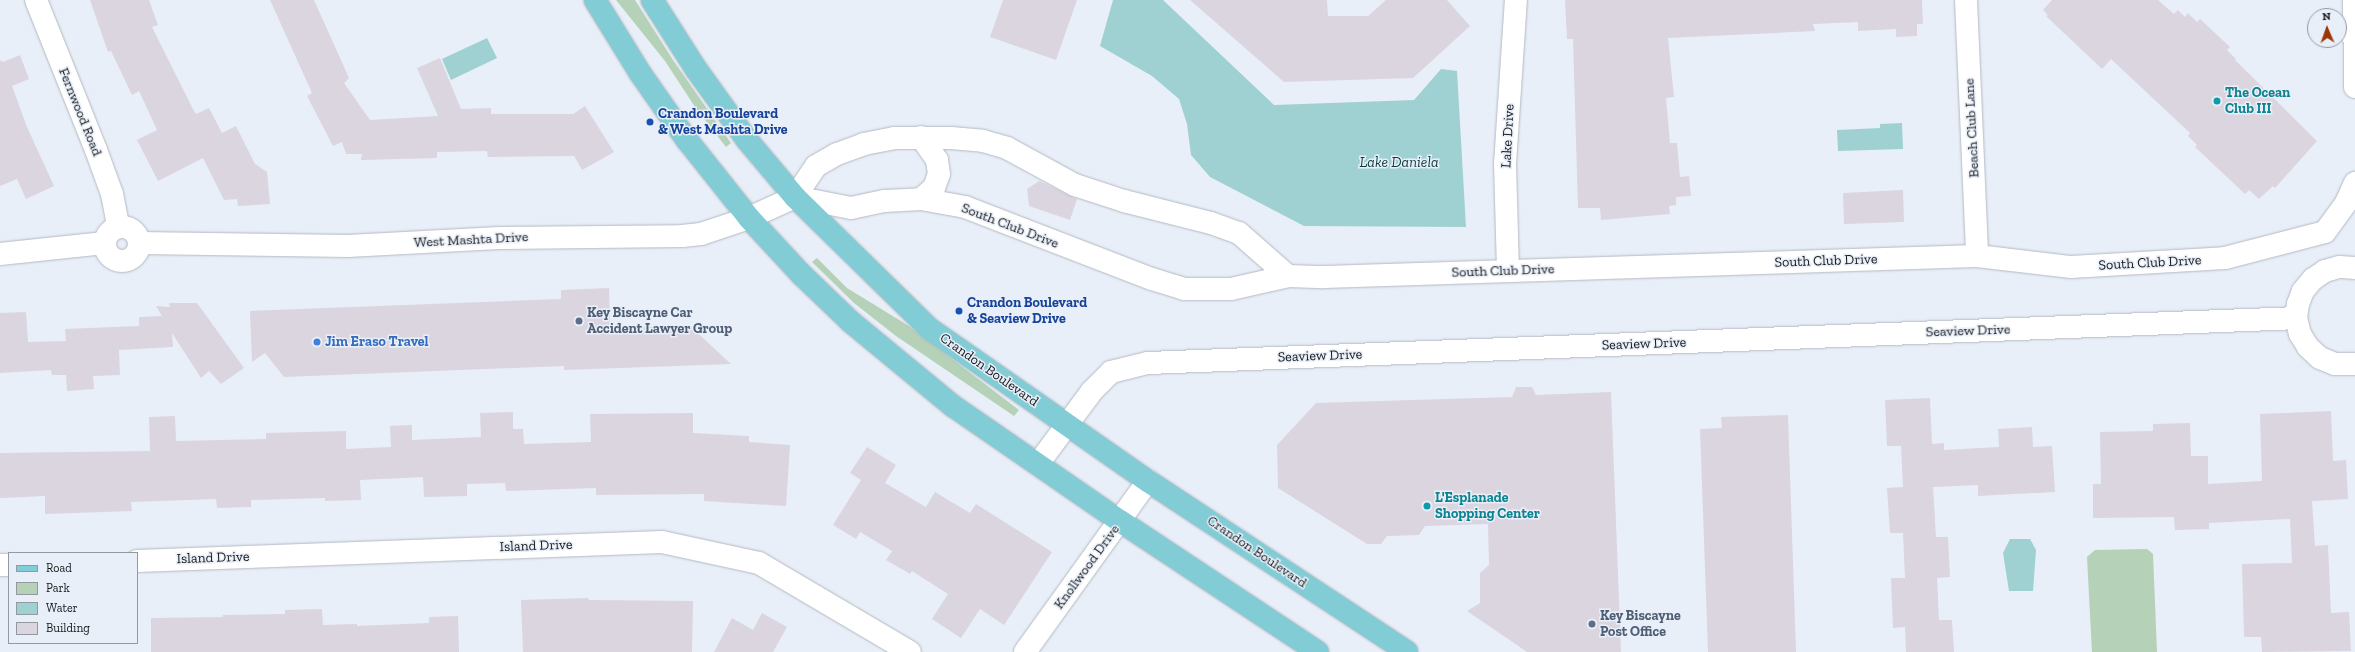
<!DOCTYPE html>
<html>
<head>
<meta charset="utf-8">
<style>
	body { margin:0 }
	#map { position:relative; width:2355px; height:652px; overflow:hidden; background:#e9eff8; font-family:"Zilla Slab",serif }
	div>[style] { position:absolute }
	[style*='--x'] { left:calc(var(--x)*1px); top:calc(var(--y)*1px); width:calc(var(--w)*1px); rotate:calc(var(--a)*1deg) }
	.green>* { inset:0; background:#b5d1b7 }
	.water>* { inset:0; background:#9fd1d2 }
	.building>* { inset:0; background:#dad5df }
	.roads { filter:drop-shadow(0 0 1px #b3b9c2) drop-shadow(0 0 1px #b3b9c2) }
	.minor>* { height:22px; margin:-11px; padding:0 11px; transform-origin:11px; border-radius:11px; background:#fff }
	.minor>.ring { margin:-11px; padding:0; box-sizing:content-box; background:none; border:22px solid #fff; border-radius:50% }
	.major>* { height:22px; margin:-11px; padding:0 11px; transform-origin:11px; border-radius:11px; background:#82ccd6 }
	.dots>* { width:11px; height:11px; translate:-50% -50%; box-sizing:border-box; border:2px solid #e9eff8; border-radius:50% }
	span { translate:-50% -50%; white-space:nowrap; text-align:center; line-height:1.15; -webkit-text-stroke:3px #e9eff8; paint-order:stroke }
	.culture-label { font-size:14px; color:#0d838f; font-weight:700 }
	.left { translate:0 -50%; text-align:left }
	.street-label { font-size:14px; color:#15181b }
	.transit-label { font-size:14px; color:#164399; font-weight:700 }
	.service-label { font-size:14px; color:#4e5e75; font-weight:700 }
	.shop-label { font-size:14px; color:#366cbe; font-weight:700 }
	.water-label { font-size:15px; color:#0c3b3c; font-style:italic }
	.legend { position:absolute; left:8px; top:552px; width:130px; height:92px; box-sizing:border-box; background:#e9eff8; border:1px solid #9499a0; margin:0; padding:5px 7px; list-style:none; font-size:12px; color:#15181b }
	.legend li { display:flex; align-items:center; gap:8px; height:20px }
	.legend b { width:20px; border:1px solid #9499a0 }
	.north { position:absolute; left:2307px; top:8px; width:40px; height:40px; box-sizing:border-box; background:#e9eff8; border:1px solid #9499a0; border-radius:50%; rotate:358deg; font-size:11px; font-weight:700; line-height:16px; text-align:center; color:#15181b }
	.north::after { content:''; display:block; margin:auto; width:14px; height:18px; background:#9b3605; clip-path:polygon(50% 0,100% 100%,50% 72%,0 100%) }
</style>
</head>
<body>
<div id="map">
	<div class="green">
		<i style="clip-path:polygon(616px 0,635px 0,673px 60px,731px 143px,726px 147px,695px 107px,665px 61px)"></i>
		<i style="clip-path:polygon(817px 258px,847px 288px,909px 326px,1019px 410px,1014px 416px,896px 336px,854px 303px,812px 262px)"></i>
		<i style="clip-path:polygon(2147px 549px,2153px 554px,2157px 652px,2092px 652px,2087px 557px,2095px 550px)"></i>
	</div>
	<div class="water">
		<i style="clip-path:polygon(1113px 0,1163px 0,1274px 105px,1414px 100px,1441px 69px,1457px 71px,1466px 227px,1304px 226px,1210px 177px,1191px 155px,1187px 124px,1179px 99px,1152px 76px,1100px 46px)"></i>
		<i style="clip-path:polygon(487px 38px,497px 58px,451px 80px,442px 59px)"></i>
		<i style="clip-path:polygon(1902px 123px,1903px 149px,1838px 151px,1837px 130px,1880px 128px,1880px 124px)"></i>
		<i style="clip-path:polygon(2010px 539px,2030px 539px,2036px 550px,2033px 591px,2009px 591px,2003px 553px)"></i>
	</div>
	<div class="building">
		<i style="clip-path:polygon(90px 0,149px 0,158px 25px,152px 27px,194px 111px,196px 114px,209px 108px,222px 133px,236px 126px,255px 164px,267px 172px,270px 204px,238px 206px,237px 199px,224px 200px,203px 158px,158px 181px,137px 140px,157px 130px,139px 91px,132px 95px,111px 51px,108px 52px)"></i>
		<i style="clip-path:polygon(270px 0,314px 0,349px 78px,344px 83px,370px 120px,438px 116px,417px 68px,440px 58px,461px 109px,491px 108px,491px 114px,573px 114px,585px 106px,614px 152px,582px 170px,574px 156px,488px 157px,487px 151px,437px 152px,437px 158px,361px 160px,362px 154px,346px 154px,342px 142px,333px 146px,307px 96px,312px 93px)"></i>
		<i style="clip-path:polygon(1003px 0,1077px 0,1056px 60px,990px 37px)"></i>
		<i style="clip-path:polygon(1190px 0,1327px 0,1328px 16px,1368px 16px,1386px 0,1447px 0,1470px 26px,1413px 78px,1284px 82px)"></i>
		<i style="clip-path:polygon(1565px 0,1922px 0,1923px 24px,1917px 24px,1917px 36px,1896px 37px,1896px 29px,1858px 31px,1858px 22px,1813px 24px,1815px 31px,1668px 38px,1674px 97px,1666px 98px,1670px 143px,1677px 143px,1680px 177px,1689px 176px,1691px 196px,1676px 197px,1676px 205px,1669px 206px,1670px 214px,1601px 220px,1600px 208px,1578px 208px,1573px 39px,1567px 39px)"></i>
		<i style="clip-path:polygon(2052px 0,2158px 0,2174px 14px,2178px 10px,2185px 17px,2188px 13px,2197px 22px,2200px 19px,2230px 47px,2227px 50px,2236px 59px,2235px 60px,2317px 141px,2275px 188px,2273px 186px,2259px 199px,2249px 190px,2245px 194px,2195px 147px,2197px 145px,2188px 136px,2190px 133px,2111px 59px,2102px 69px,2046px 16px,2048px 15px,2043px 10px)"></i>
		<i style="clip-path:polygon(20px 55px,29px 79px,12px 86px,27px 127px,54px 186px,26px 199px,17px 179px,0 186px,0 60px,3px 62px)"></i>
		<i style="clip-path:polygon(1039px 181px,1077px 199px,1070px 220px,1029px 206px,1027px 189px)"></i>
		<i style="clip-path:polygon(1903px 190px,1904px 222px,1844px 224px,1843px 193px)"></i>
		<i style="clip-path:polygon(609px 288px,610px 328px,690px 326px,731px 364px,564px 370px,564px 366px,284px 377px,265px 353px,252px 362px,250px 311px,561px 299px,561px 290px)"></i>
		<i style="clip-path:polygon(169px 303px,197px 303px,244px 368px,221px 384px,209px 371px,201px 378px,172px 333px,173px 347px,119px 350px,120px 375px,93px 376px,94px 389px,67px 391px,66px 375px,52px 375px,51px 370px,0 373px,0 313px,26px 312px,28px 342px,66px 341px,65px 329px,139px 326px,139px 317px,162px 316px,156px 306px,170px 307px)"></i>
		<i style="clip-path:polygon(1516px 387px,1532px 387px,1536px 395px,1611px 392px,1621px 652px,1527px 652px,1467px 611px,1480px 603px,1480px 573px,1489px 565px,1488px 524px,1425px 526px,1419px 535px,1387px 536px,1381px 544px,1367px 544px,1278px 488px,1277px 445px,1316px 403px,1512px 397px)"></i>
		<i style="clip-path:polygon(1930px 398px,1932px 444px,1944px 443px,1944px 450px,1999px 447px,1998px 429px,2032px 427px,2033px 447px,2052px 446px,2055px 492px,1978px 496px,1978px 485px,1933px 487px,1936px 537px,1948px 537px,1950px 577px,1937px 578px,1939px 620px,1952px 620px,1954px 652px,1906px 652px,1905px 627px,1893px 628px,1891px 578px,1905px 578px,1903px 533px,1890px 533px,1887px 488px,1903px 487px,1901px 446px,1887px 446px,1885px 400px)"></i>
		<i style="clip-path:polygon(2331px 411px,2333px 461px,2346px 460px,2348px 499px,2312px 501px,2315px 546px,2328px 545px,2331px 613px,2349px 612px,2351px 651px,2262px 652px,2261px 637px,2244px 637px,2242px 564px,2292px 563px,2290px 519px,2209px 523px,2209px 529px,2175px 530px,2174px 517px,2093px 518px,2093px 484px,2101px 484px,2100px 432px,2153px 431px,2153px 424px,2190px 423px,2191px 456px,2208px 456px,2208px 484px,2262px 481px,2260px 414px)"></i>
		<i style="clip-path:polygon(513px 412px,513px 429px,523px 429px,524px 444px,591px 442px,590px 414px,693px 413px,693px 433px,749px 436px,749px 442px,790px 445px,786px 506px,704px 501px,704px 494px,596px 495px,596px 488px,506px 491px,505px 483px,467px 484px,467px 496px,424px 497px,423px 477px,360px 480px,361px 500px,325px 501px,325px 498px,251px 500px,251px 507px,217px 508px,216px 499px,131px 502px,132px 511px,45px 514px,45px 496px,0 498px,0 453px,150px 451px,149px 417px,175px 416px,176px 441px,266px 439px,266px 433px,346px 431px,346px 449px,391px 447px,390px 426px,412px 425px,412px 440px,481px 437px,480px 413px)"></i>
		<i style="clip-path:polygon(1788px 415px,1796px 652px,1708px 652px,1700px 429px,1722px 428px,1721px 417px)"></i>
		<i style="clip-path:polygon(867px 447px,896px 465px,885px 483px,926px 507px,935px 492px,970px 513px,976px 504px,1052px 552px,1004px 625px,980px 609px,961px 638px,932px 619px,948px 594px,912px 571px,910px 574px,886px 560px,892px 551px,860px 532px,856px 539px,833px 525px,861px 480px,850px 473px)"></i>
		<i style="clip-path:polygon(588px 598px,589px 600px,693px 601px,692px 652px,523px 652px,521px 600px)"></i>
		<i style="clip-path:polygon(322px 609px,323px 625px,357px 624px,357px 626px,429px 623px,429px 617px,458px 616px,459px 652px,151px 652px,151px 618px,223px 617px,223px 615px,285px 614px,285px 610px)"></i>
		<i style="clip-path:polygon(762px 613px,787px 627px,773px 652px,714px 652px,732px 618px,753px 630px)"></i>
	</div>
	<div class="roads">
		<div class="minor">
			<i style="--x:36;--y:0;--w:162;--a:68.2"></i>
			<i style="--x:96;--y:150;--w:47;--a:70"></i>
			<i style="--x:112;--y:194;--w:33;--a:79"></i>
			<i style="--x:1966;--y:0;--w:256;--a:87.5"></i>
			<i style="--x:2354;--y:0;--w:87;--a:89.3"></i>
			<i style="--x:921;--y:137;--w:28;--a:55"></i>
			<i style="--x:937;--y:160;--w:14;--a:82"></i>
			<i style="--x:939;--y:174;--w:15;--a:110"></i>
			<i style="--x:934;--y:188;--w:17;--a:140"></i>
			<i style="--x:795;--y:197;--w:57;--a:11.1"></i>
			<i style="--x:851;--y:208;--w:35;--a:-12"></i>
			<i style="--x:885;--y:201;--w:36;--a:-3"></i>
			<i style="--x:921;--y:199;--w:45;--a:10.3"></i>
			<i style="--x:965;--y:207;--w:200;--a:21.1"></i>
			<i style="--x:1152;--y:279;--w:34;--a:17"></i>
			<i style="--x:1184;--y:289;--w:47;--a:0"></i>
			<i style="--x:1231;--y:289;--w:58;--a:-12.8"></i>
			<i style="--x:1288;--y:276;--w:36;--a:2"></i>
			<i style="--x:1324;--y:277;--w:653;--a:-1.84"></i>
			<i style="--x:1977;--y:256;--w:95;--a:6.7"></i>
			<i style="--x:2071;--y:267;--w:154;--a:-3.3"></i>
			<i style="--x:2225;--y:258;--w:103;--a:-14.6"></i>
			<i style="--x:2325;--y:232;--w:36;--a:-54"></i>
			<i style="--x:2346;--y:203;--w:22;--a:-66"></i>
			<i style="--x:795;--y:197;--w:37;--a:-56"></i>
			<i style="--x:816;--y:166;--w:24;--a:-30"></i>
			<i style="--x:837;--y:154;--w:29;--a:-20"></i>
			<i style="--x:864;--y:144;--w:32;--a:-11"></i>
			<i style="--x:895;--y:138;--w:56;--a:0"></i>
			<i style="--x:951;--y:138;--w:32;--a:5"></i>
			<i style="--x:983;--y:141;--w:25;--a:16"></i>
			<i style="--x:1007;--y:148;--w:77;--a:28.6"></i>
			<i style="--x:1075;--y:185;--w:52;--a:18.1"></i>
			<i style="--x:1124;--y:201;--w:90;--a:14.2"></i>
			<i style="--x:1211;--y:223;--w:30;--a:20"></i>
			<i style="--x:1239;--y:233;--w:65;--a:41.3"></i>
			<i class="ring" style="left:105px;top:227px;width:12px;height:12px"></i>
			<i style="--x:139;--y:243;--w:209;--a:0.8"></i>
			<i style="--x:348;--y:246;--w:155;--a:-3"></i>
			<i style="--x:503;--y:238;--w:179;--a:-0.6"></i>
			<i style="--x:682;--y:236;--w:19;--a:-6"></i>
			<i style="--x:701;--y:234;--w:51;--a:-18.4"></i>
			<i style="--x:749;--y:218;--w:51;--a:-24.5"></i>
			<i style="--x:0;--y:254;--w:105;--a:-6"></i>
			<i style="--x:2355;--y:268;--w:16;--a:-176"></i>
			<i style="--x:2339;--y:267;--w:15;--a:164"></i>
			<i style="--x:2325;--y:271;--w:14;--a:146"></i>
			<i style="--x:2313;--y:279;--w:16;--a:130"></i>
			<i style="--x:2303;--y:291;--w:14;--a:111"></i>
			<i style="--x:2298;--y:304;--w:14;--a:98"></i>
			<i style="--x:2296;--y:318;--w:16;--a:76"></i>
			<i style="--x:2300;--y:334;--w:15;--a:58"></i>
			<i style="--x:2308;--y:347;--w:16;--a:43"></i>
			<i style="--x:2320;--y:358;--w:16;--a:22"></i>
			<i style="--x:2335;--y:364;--w:20;--a:0"></i>
			<i style="--x:1508;--y:271;--w:107;--a:-91.6"></i>
			<i style="--x:1505;--y:164;--w:164;--a:-86.2"></i>
			<i style="--x:1038;--y:464;--w:91;--a:-53.5"></i>
			<i style="--x:1092;--y:391;--w:27;--a:-45"></i>
			<i style="--x:1111;--y:372;--w:38;--a:-14"></i>
			<i style="--x:1148;--y:363;--w:1149;--a:-2.24"></i>
			<i style="--x:137;--y:561;--w:525;--a:-2.07"></i>
			<i style="--x:662;--y:542;--w:99;--a:12.2"></i>
			<i style="--x:759;--y:563;--w:175;--a:30.5"></i>
			<i style="--x:0;--y:565;--w:9;--a:0"></i>
			<i style="--x:1025;--y:652;--w:211;--a:-54.3"></i>
		</div>
		<div class="major">
			<i style="--x:595;--y:0;--w:86;--a:58.3"></i>
			<i style="--x:640;--y:73;--w:82;--a:55"></i>
			<i style="--x:687;--y:140;--w:100;--a:51.5"></i>
			<i style="--x:749;--y:218;--w:78;--a:47.1"></i>
			<i style="--x:802;--y:275;--w:68;--a:43.8"></i>
			<i style="--x:851;--y:322;--w:132;--a:39.5"></i>
			<i style="--x:953;--y:406;--w:203;--a:34.6"></i>
			<i style="--x:1120;--y:521;--w:237;--a:33.5"></i>
			<i style="--x:652;--y:0;--w:82;--a:57.5"></i>
			<i style="--x:696;--y:69;--w:87;--a:54.3"></i>
			<i style="--x:747;--y:140;--w:75;--a:49.9"></i>
			<i style="--x:795;--y:197;--w:189;--a:44.4"></i>
			<i style="--x:930;--y:329;--w:266;--a:34.9"></i>
			<i style="--x:1148;--y:481;--w:310;--a:33.4"></i>
		</div>
	</div>
	<div class="dots">
		<i style="left:2217px;top:101px;background:#0f9aa8"></i>
		<i style="left:650px;top:122px;background:#1a4fb4"></i>
		<i style="left:959px;top:311px;background:#1a4fb4"></i>
		<i style="left:579px;top:321px;background:#5c6f8a"></i>
		<i style="left:317px;top:342px;background:#3f7fe0"></i>
		<i style="left:1427px;top:506px;background:#0f9aa8"></i>
		<i style="left:1592px;top:624px;background:#5c6f8a"></i>
	</div>
	<div class="culture-label">
		<span class="left" style="left:2225px;top:101px">The Ocean<br>Club III</span>
		<span class="left" style="left:1435px;top:506px">L'Esplanade<br>Shopping Center</span>
	</div>
	<div class="street-label">
		<span style="left:80px;top:112px;rotate:68deg">Fernwood Road</span>
		<span style="left:1972px;top:128px;rotate:-93deg">Beach Club Lane</span>
		<span style="left:1508px;top:136px;rotate:-87deg">Lake Drive</span>
		<span style="left:1010px;top:226px;rotate:21deg">South Club Drive</span>
		<span style="left:471px;top:240px;rotate:-3deg">West Mashta Drive</span>
		<span style="left:1826px;top:261px;rotate:-2deg">South Club Drive</span>
		<span style="left:2150px;top:263px;rotate:-3deg">South Club Drive</span>
		<span style="left:1503px;top:271px;rotate:-2deg">South Club Drive</span>
		<span style="left:1968px;top:331px;rotate:-2deg">Seaview Drive</span>
		<span style="left:1644px;top:344px;rotate:-2deg">Seaview Drive</span>
		<span style="left:1320px;top:356px;rotate:-2deg">Seaview Drive</span>
		<span style="left:989px;top:370px;rotate:35deg">Crandon Boulevard</span>
		<span style="left:536px;top:546px;rotate:-2deg">Island Drive</span>
		<span style="left:1257px;top:552px;rotate:34deg">Crandon Boulevard</span>
		<span style="left:213px;top:558px;rotate:-2deg">Island Drive</span>
		<span style="left:1087px;top:567px;rotate:-54deg">Knollwood Drive</span>
	</div>
	<div class="transit-label">
		<span class="left" style="left:658px;top:122px">Crandon Boulevard<br>&amp; West Mashta Drive</span>
		<span class="left" style="left:967px;top:311px">Crandon Boulevard<br>&amp; Seaview Drive</span>
	</div>
	<div class="service-label">
		<span class="left" style="left:587px;top:321px">Key Biscayne Car<br>Accident Lawyer Group</span>
		<span class="left" style="left:1600px;top:624px">Key Biscayne<br>Post Office</span>
	</div>
	<div class="shop-label">
		<span class="left" style="left:325px;top:342px">Jim Eraso Travel</span>
	</div>
	<div class="water-label">
		<span style="left:1399px;top:163px">Lake Daniela</span>
	</div>
	<ul class="legend">
	<li><b style="height:5px;background:#82ccd6"></b>Road</li>
	<li><b style="height:11px;background:#b5d1b7"></b>Park</li>
	<li><b style="height:11px;background:#9fd1d2"></b>Water</li>
	<li><b style="height:11px;background:#dad5df"></b>Building</li>
	</ul>
	<div class="north">N</div>
</div>
</body>
</html>
